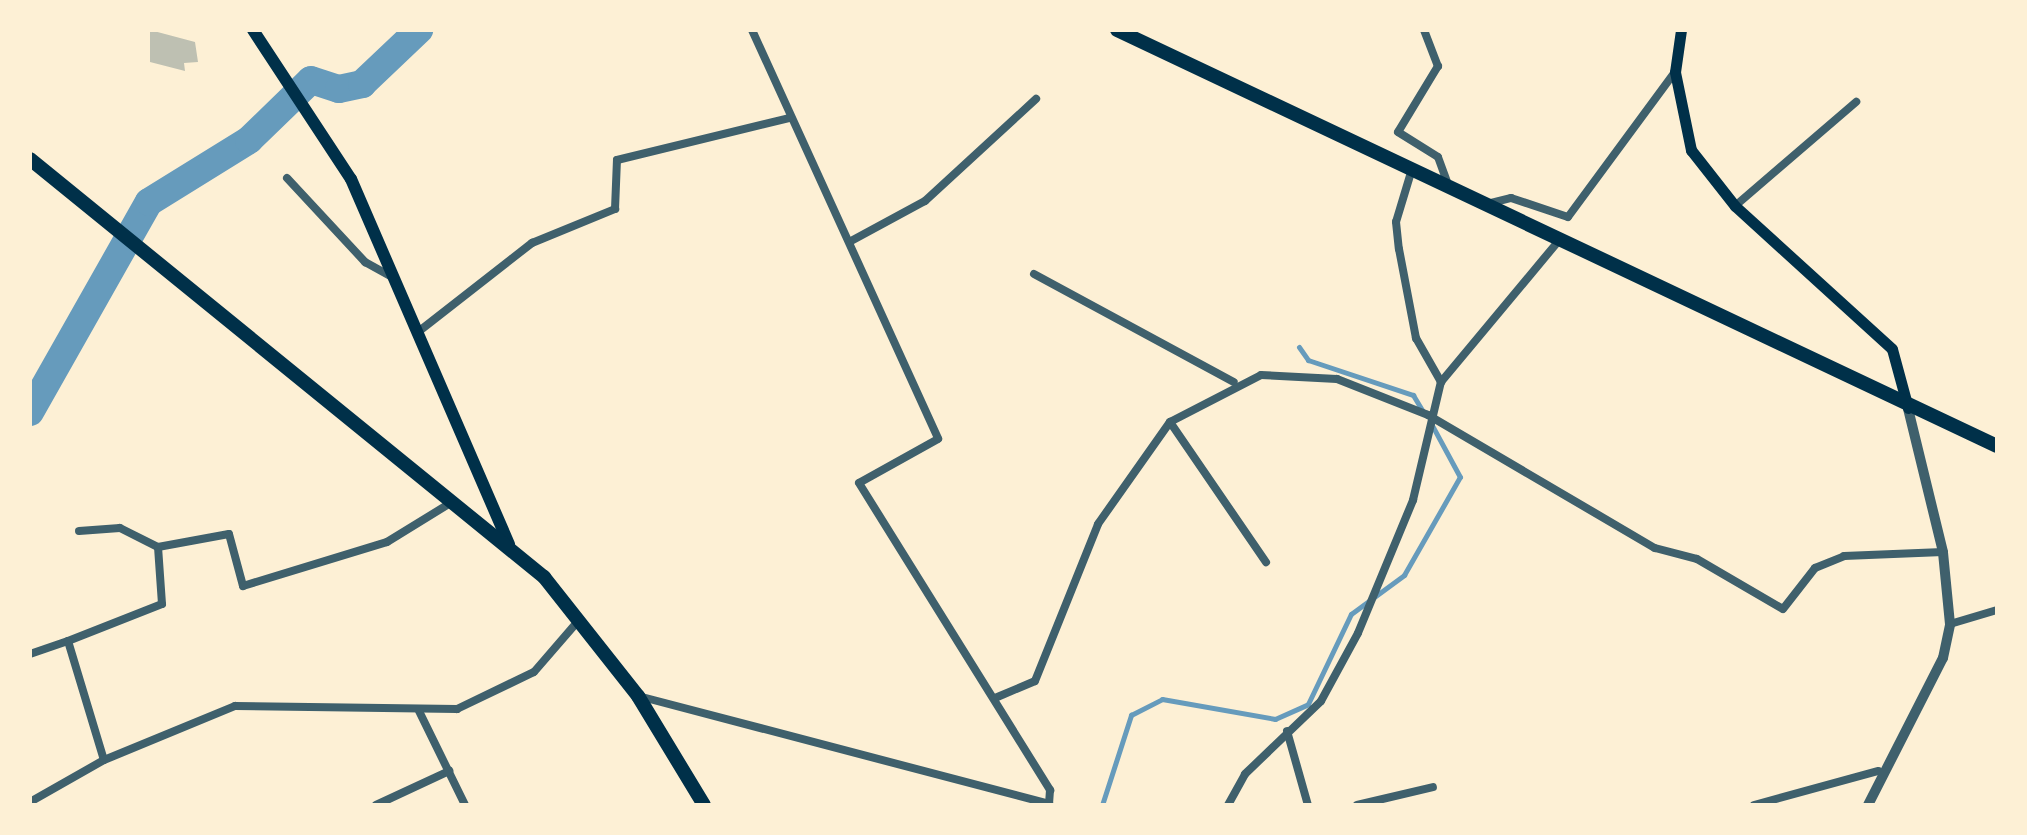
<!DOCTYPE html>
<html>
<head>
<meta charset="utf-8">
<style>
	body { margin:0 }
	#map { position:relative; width:2027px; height:835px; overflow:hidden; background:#fdf0d5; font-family:"Space Grotesk",sans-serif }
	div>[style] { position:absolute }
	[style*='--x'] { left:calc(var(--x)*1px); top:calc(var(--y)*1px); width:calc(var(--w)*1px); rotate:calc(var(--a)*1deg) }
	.stream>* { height:5px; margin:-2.5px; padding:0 2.5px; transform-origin:2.5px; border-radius:2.5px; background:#669bbc }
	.river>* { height:28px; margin:-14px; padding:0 14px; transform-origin:14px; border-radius:14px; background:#669bbc }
	.building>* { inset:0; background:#bec0b2 }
	.minor>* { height:8px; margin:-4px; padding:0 4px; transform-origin:4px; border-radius:4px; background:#3f606c }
	.tertiary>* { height:10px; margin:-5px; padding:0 5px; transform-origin:5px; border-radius:5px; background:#3f606c }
	.secondary>* { height:11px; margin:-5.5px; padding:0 5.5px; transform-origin:5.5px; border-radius:5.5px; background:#003049 }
	.primary>* { height:12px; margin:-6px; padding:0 6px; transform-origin:6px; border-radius:6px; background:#003049 }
	.trunk>* { height:14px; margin:-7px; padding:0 7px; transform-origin:7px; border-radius:7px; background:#003049 }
	span { translate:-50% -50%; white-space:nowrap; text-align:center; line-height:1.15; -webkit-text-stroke:10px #fdf0d5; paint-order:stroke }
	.frame { position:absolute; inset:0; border:32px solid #fdf0d5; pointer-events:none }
</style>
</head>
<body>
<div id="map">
	<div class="stream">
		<i style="--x:1299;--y:347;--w:16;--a:55"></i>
		<i style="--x:1308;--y:360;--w:111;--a:18.4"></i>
		<i style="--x:1413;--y:395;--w:21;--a:59"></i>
		<i style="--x:1102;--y:805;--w:95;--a:-72.1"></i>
		<i style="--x:1131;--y:715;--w:35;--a:-27"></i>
		<i style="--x:1162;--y:699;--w:115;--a:10"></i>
		<i style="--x:1275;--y:719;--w:36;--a:-24"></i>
		<i style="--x:1308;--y:704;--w:100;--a:-64.5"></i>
		<i style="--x:1351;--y:614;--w:66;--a:-36.3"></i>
		<i style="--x:1404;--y:575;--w:113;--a:-60.3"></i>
		<i style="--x:1460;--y:477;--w:57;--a:-118.4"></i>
	</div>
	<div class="river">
		<i style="--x:30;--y:412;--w:241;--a:-60.5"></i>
		<i style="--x:149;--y:202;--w:118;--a:-31.8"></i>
		<i style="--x:249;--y:140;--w:86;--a:-44.1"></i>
		<i style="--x:311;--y:80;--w:29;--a:18"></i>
		<i style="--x:339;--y:89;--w:24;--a:-12"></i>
		<i style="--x:362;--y:84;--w:79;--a:-43.5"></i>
	</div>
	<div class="building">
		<i style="clip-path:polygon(150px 30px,195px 42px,198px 62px,184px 63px,185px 71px,150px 62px)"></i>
	</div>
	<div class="minor">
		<i style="--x:752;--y:30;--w:449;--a:65.5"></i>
		<i style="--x:938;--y:439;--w:90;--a:150.9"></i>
		<i style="--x:859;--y:483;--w:362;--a:58.1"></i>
		<i style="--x:1050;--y:790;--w:14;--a:94"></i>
		<i style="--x:1424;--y:30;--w:39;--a:69"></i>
		<i style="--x:1438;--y:66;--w:77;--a:121.2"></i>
		<i style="--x:1398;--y:132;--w:47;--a:32"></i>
		<i style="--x:1438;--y:157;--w:30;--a:70"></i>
		<i style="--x:1412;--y:169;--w:55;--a:106.8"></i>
		<i style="--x:1396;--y:222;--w:27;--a:84"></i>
		<i style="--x:1399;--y:249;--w:91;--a:79.2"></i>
		<i style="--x:1416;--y:338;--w:51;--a:60.4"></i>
		<i style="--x:287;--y:178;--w:115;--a:47.1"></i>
		<i style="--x:365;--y:262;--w:31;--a:29"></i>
		<i style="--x:1487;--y:204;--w:25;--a:-14"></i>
		<i style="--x:1511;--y:198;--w:60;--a:18.4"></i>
		<i style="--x:1568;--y:217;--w:180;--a:-53.6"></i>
		<i style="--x:1735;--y:206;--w:160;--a:-40.7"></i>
		<i style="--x:851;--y:241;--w:84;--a:-28.4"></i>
		<i style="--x:925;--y:201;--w:151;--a:-42.6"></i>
		<i style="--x:1034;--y:274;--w:227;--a:28.4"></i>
		<i style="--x:418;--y:332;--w:145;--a:-38"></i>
		<i style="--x:532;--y:243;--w:90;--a:-22.3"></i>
		<i style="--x:615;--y:209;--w:49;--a:-87.7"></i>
		<i style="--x:617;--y:160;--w:177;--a:-13.7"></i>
		<i style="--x:1170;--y:422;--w:170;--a:55.6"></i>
		<i style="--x:79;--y:531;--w:41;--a:-4.2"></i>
		<i style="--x:120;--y:528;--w:42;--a:26.6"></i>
		<i style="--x:1950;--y:624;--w:49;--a:-16.6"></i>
		<i style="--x:68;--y:641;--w:101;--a:-21.5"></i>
		<i style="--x:162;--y:604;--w:57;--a:-94"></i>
		<i style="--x:158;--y:547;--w:72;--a:-10.4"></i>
		<i style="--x:229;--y:534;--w:54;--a:74.9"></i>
		<i style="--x:243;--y:586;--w:151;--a:-17"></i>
		<i style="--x:387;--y:542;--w:76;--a:-31.6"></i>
		<i style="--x:30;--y:654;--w:40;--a:-18.9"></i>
		<i style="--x:68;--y:641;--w:124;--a:73.2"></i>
		<i style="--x:642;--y:697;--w:421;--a:14.7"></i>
		<i style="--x:995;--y:698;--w:43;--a:-23"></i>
		<i style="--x:1035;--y:681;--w:169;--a:-68.1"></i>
		<i style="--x:1098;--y:524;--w:125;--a:-54.8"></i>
		<i style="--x:1170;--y:422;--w:102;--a:-27.3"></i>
		<i style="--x:1261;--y:375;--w:76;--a:3"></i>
		<i style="--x:1337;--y:379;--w:98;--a:21.6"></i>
		<i style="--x:1428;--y:415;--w:263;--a:30.4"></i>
		<i style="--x:1655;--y:548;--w:43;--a:14.7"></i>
		<i style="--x:1697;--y:559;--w:99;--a:30.2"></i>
		<i style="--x:1783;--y:609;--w:52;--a:-52"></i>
		<i style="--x:1815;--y:568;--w:31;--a:-22"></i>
		<i style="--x:1844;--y:556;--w:99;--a:-2.3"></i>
		<i style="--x:419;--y:711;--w:105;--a:63.9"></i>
		<i style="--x:1287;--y:731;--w:77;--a:74.2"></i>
		<i style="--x:30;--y:802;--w:85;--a:-29.6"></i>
		<i style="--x:104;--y:760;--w:142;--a:-22.4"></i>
		<i style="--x:235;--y:706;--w:222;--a:0.8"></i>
		<i style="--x:457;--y:709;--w:85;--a:-25.7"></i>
		<i style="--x:534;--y:672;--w:67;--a:-49.2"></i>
		<i style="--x:376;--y:805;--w:81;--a:-25"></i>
		<i style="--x:1228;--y:805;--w:35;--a:-61"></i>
		<i style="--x:1245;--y:774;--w:105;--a:-43.8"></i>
		<i style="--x:1321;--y:701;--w:77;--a:-61.4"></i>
		<i style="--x:1358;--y:633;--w:144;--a:-67.5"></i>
		<i style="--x:1413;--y:500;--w:121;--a:-76.7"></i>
		<i style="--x:1441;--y:382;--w:181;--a:-50.2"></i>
		<i style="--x:1357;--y:805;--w:78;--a:-13.3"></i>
		<i style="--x:1754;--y:805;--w:129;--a:-15.3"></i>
	</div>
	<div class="tertiary">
		<i style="--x:1868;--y:805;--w:165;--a:-63"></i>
		<i style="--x:1943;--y:658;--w:35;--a:-78"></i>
		<i style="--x:1950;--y:624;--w:72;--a:-95.6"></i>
		<i style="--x:1943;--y:552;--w:148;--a:-103.7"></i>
	</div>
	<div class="secondary">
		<i style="--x:1681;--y:30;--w:42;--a:98.1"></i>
		<i style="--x:1675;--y:72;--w:80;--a:78.4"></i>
		<i style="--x:1691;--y:150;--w:71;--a:51.8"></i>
		<i style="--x:1735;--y:206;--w:212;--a:42.3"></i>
		<i style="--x:1892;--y:349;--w:61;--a:74.8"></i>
	</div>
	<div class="primary">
		<i style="--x:253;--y:30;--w:178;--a:56.7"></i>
		<i style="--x:351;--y:179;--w:398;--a:66.6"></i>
	</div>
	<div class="trunk">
		<i style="--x:1117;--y:30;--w:973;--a:25.3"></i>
		<i style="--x:30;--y:159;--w:663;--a:39.12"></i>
		<i style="--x:544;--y:577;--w:152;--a:51.7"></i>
		<i style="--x:638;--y:696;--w:127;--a:58.8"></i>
	</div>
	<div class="frame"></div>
</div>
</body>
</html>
